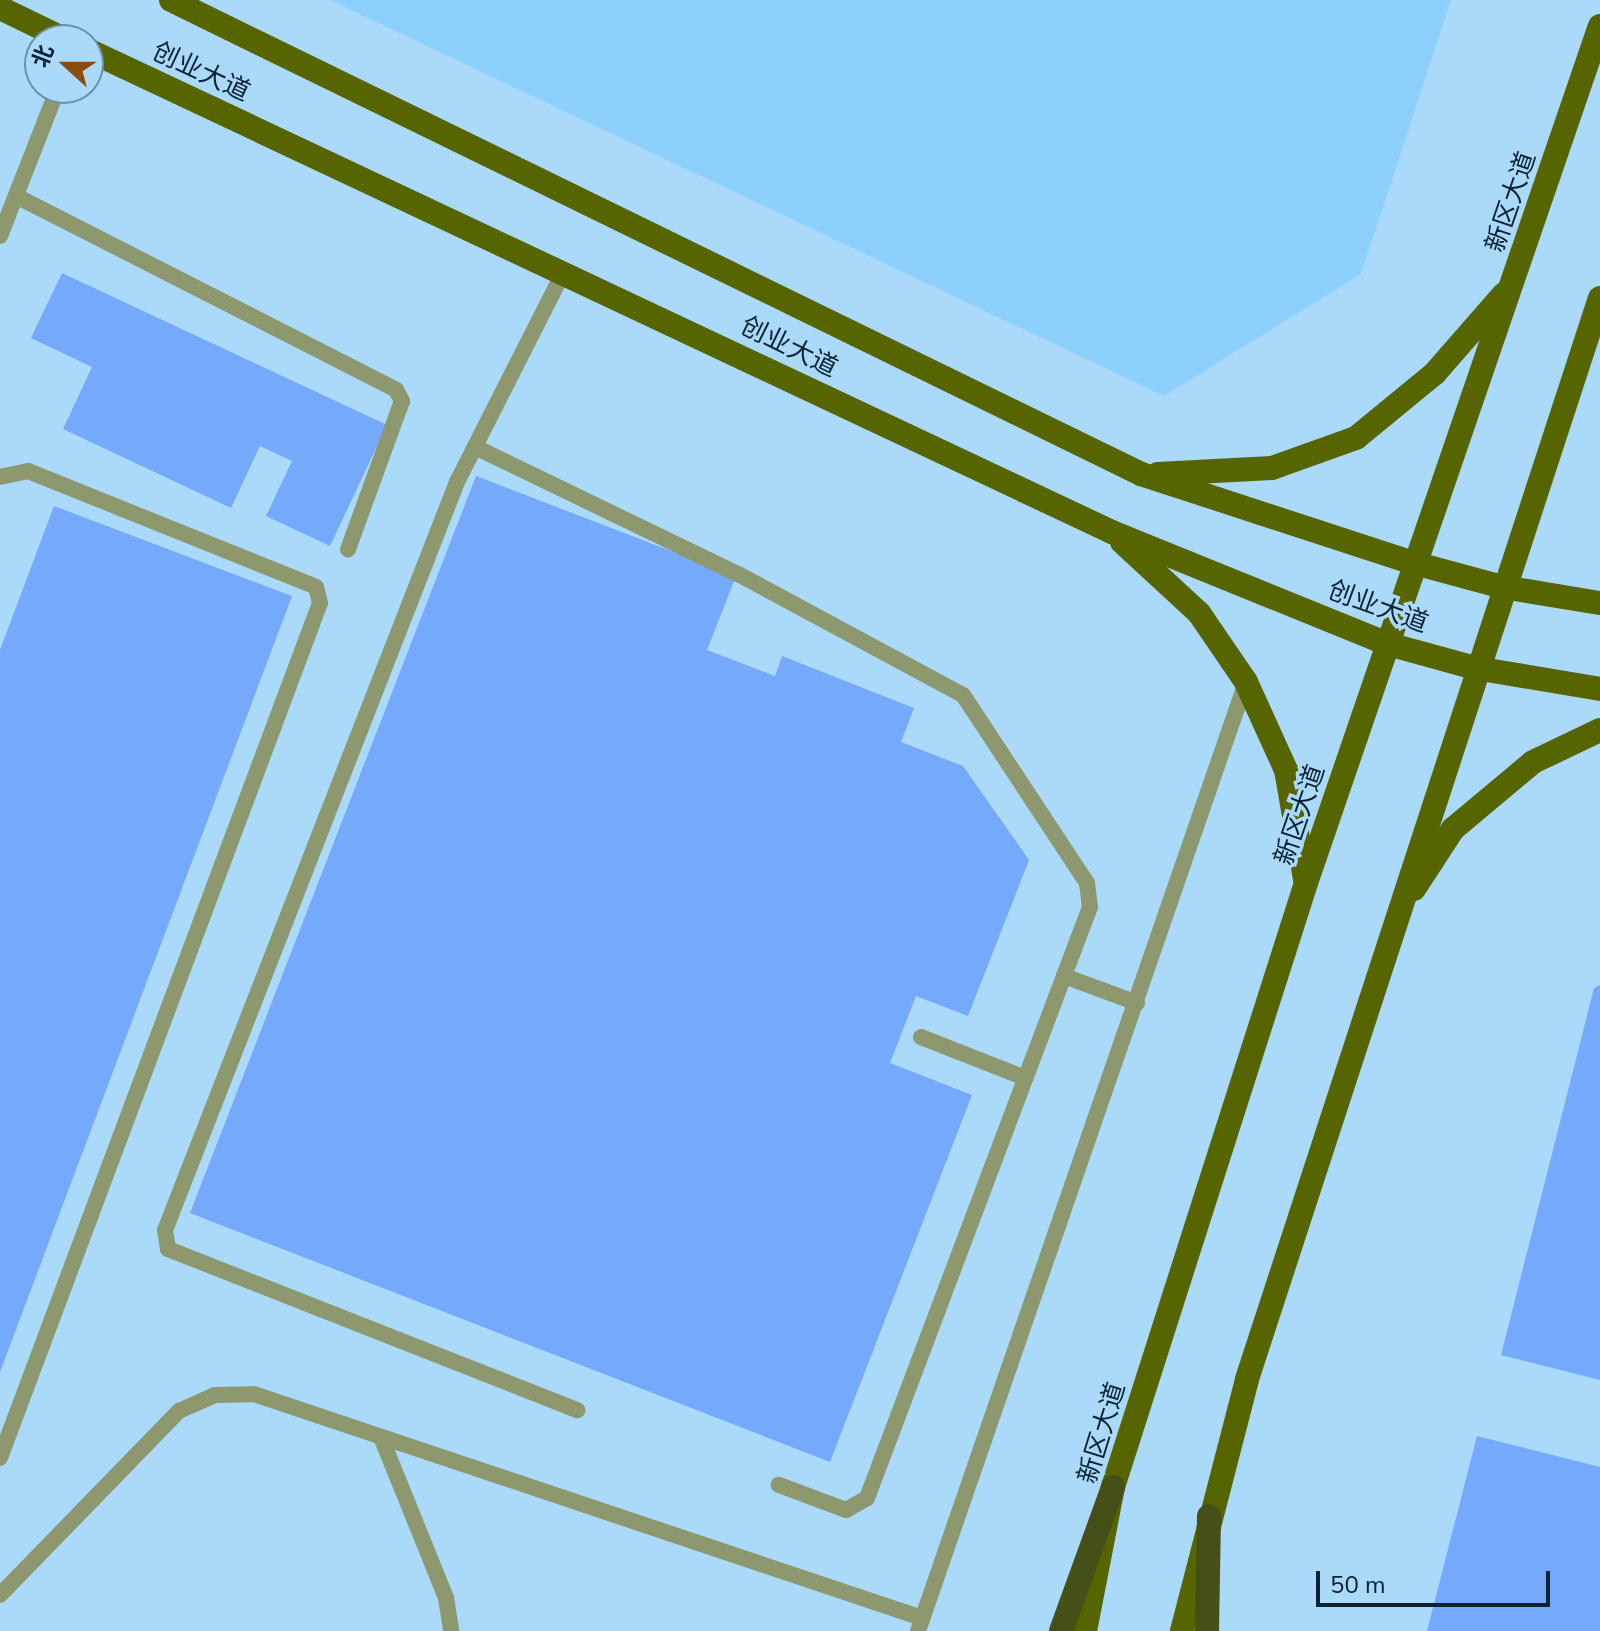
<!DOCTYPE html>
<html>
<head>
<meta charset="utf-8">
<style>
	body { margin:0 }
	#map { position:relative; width:1600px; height:1631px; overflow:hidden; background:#aad9fa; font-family:"Nunito Sans","Noto Sans SC",sans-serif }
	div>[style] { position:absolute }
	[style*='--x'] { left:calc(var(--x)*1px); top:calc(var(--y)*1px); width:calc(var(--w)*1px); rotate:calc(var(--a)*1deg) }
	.built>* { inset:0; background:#8dd0fd }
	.building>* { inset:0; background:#75a9fb }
	.lane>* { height:16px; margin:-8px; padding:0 8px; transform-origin:8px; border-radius:8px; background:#8d986e }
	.primary>* { height:24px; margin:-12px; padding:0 12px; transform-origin:12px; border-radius:12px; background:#566500 }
	.highway>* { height:24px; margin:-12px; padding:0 12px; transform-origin:12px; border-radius:12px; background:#455018 }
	span { translate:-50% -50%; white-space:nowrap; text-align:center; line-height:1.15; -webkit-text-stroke:7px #aad9fa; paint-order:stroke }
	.street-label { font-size:26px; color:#0b2332 }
	.north { position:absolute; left:24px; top:24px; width:80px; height:80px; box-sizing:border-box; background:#aad9fa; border:2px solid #6a90aa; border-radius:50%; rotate:291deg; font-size:22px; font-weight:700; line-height:32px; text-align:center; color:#0b2332 }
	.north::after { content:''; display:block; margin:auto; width:28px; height:36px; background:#8a4d0d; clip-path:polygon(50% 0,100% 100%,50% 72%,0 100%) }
	.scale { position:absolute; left:1316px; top:1571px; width:234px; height:36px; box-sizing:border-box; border:4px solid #0b2332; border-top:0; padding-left:10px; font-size:24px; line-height:28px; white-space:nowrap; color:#0b2332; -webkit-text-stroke:6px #aad9fa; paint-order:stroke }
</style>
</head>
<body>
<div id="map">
	<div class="built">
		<i style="clip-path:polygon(330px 0,1451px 0,1361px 274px,1164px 396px)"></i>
	</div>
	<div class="building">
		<i style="clip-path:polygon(62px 273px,387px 425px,330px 546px,266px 516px,292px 461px,260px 446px,231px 508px,63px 429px,92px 367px,31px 338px)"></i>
		<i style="clip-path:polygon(476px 476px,736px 576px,707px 650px,775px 676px,782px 656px,914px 708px,901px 742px,963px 766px,1029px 860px,968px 1016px,916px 996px,890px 1063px,972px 1095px,830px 1462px,190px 1213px)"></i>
		<i style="clip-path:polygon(54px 506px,292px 596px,0 1372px,0 650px)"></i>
		<i style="clip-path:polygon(1600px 985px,1600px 1380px,1501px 1355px,1594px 988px)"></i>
		<i style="clip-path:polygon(1477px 1436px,1600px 1467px,1600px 1631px,1427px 1631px)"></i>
	</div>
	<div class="lane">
		<i style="--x:16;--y:196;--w:427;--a:27"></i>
		<i style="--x:396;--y:390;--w:13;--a:61"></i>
		<i style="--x:402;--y:401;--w:158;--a:110"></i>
		<i style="--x:0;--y:236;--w:159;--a:-68.6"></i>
		<i style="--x:564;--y:271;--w:237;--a:116.9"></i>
		<i style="--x:457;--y:482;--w:803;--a:111.32"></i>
		<i style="--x:165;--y:1230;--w:19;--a:81"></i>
		<i style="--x:168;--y:1249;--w:440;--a:21.5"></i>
		<i style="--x:475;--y:447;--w:294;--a:25.8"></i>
		<i style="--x:740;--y:575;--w:253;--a:28.3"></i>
		<i style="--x:963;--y:695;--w:225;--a:56.6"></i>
		<i style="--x:1087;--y:883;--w:24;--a:83"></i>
		<i style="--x:1090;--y:907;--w:632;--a:110.67"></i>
		<i style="--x:867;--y:1498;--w:24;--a:150"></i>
		<i style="--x:846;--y:1510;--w:72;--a:-159.5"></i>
		<i style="--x:0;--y:477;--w:29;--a:-12"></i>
		<i style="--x:28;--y:471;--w:310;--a:21.9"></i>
		<i style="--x:316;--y:587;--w:16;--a:76"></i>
		<i style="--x:320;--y:603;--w:913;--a:110.52"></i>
		<i style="--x:1064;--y:976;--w:78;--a:20.3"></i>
		<i style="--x:921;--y:1037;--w:112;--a:21.5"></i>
		<i style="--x:381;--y:1437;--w:174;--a:68"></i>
		<i style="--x:446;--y:1598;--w:33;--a:81"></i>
		<i style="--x:0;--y:1595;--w:257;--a:-45.8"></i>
		<i style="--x:179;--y:1411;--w:39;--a:-24"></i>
		<i style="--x:215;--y:1395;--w:39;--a:-1"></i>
		<i style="--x:254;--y:1394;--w:705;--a:18.54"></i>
		<i style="--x:918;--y:1631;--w:1004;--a:-70.93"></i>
	</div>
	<div class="primary">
		<i style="--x:171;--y:0;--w:1080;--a:26.04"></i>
		<i style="--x:1141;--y:474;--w:287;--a:18.1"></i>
		<i style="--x:1414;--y:563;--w:92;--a:15.1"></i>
		<i style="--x:1503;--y:587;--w:98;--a:9.4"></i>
		<i style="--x:0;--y:8;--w:73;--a:25.9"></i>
		<i style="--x:88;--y:50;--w:1132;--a:25.21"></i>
		<i style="--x:1112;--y:532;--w:298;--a:22.1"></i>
		<i style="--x:1388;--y:644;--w:90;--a:15.4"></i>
		<i style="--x:1475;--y:668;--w:127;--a:9.5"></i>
		<i style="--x:1158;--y:474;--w:114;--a:-3"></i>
		<i style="--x:1272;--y:468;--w:89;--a:-19.7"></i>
		<i style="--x:1356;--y:438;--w:102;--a:-39.4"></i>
		<i style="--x:1435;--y:373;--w:105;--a:-48.9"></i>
		<i style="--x:1122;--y:542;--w:105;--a:42.7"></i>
		<i style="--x:1199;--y:613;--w:83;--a:55.7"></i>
		<i style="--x:1246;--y:682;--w:97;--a:65.6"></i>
		<i style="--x:1286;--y:770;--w:111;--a:80.1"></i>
		<i style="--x:1414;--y:889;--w:72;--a:-57"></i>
		<i style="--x:1453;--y:829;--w:104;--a:-39.9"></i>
		<i style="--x:1533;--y:762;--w:74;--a:-25.5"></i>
		<i style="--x:1085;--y:1631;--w:147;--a:-79"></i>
		<i style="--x:1113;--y:1487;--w:634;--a:-72.28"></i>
		<i style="--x:1306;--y:883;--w:906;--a:-71.07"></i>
		<i style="--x:1182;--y:1631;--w:260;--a:-75.5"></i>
		<i style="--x:1247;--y:1379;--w:1137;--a:-71.92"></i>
	</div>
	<div class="highway">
		<i style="--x:1061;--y:1631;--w:153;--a:-70.1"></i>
		<i style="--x:1207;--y:1631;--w:115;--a:-89"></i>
	</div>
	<div class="street-label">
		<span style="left:201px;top:72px;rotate:25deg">创业大道</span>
		<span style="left:1511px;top:202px;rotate:-71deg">新区大道</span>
		<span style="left:789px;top:347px;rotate:26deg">创业大道</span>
		<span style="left:1378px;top:607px;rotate:20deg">创业大道</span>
		<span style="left:1300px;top:815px;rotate:-71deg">新区大道</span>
		<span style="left:1102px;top:1433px;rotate:-73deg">新区大道</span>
	</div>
	<div class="north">北</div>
	<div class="scale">50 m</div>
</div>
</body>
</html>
